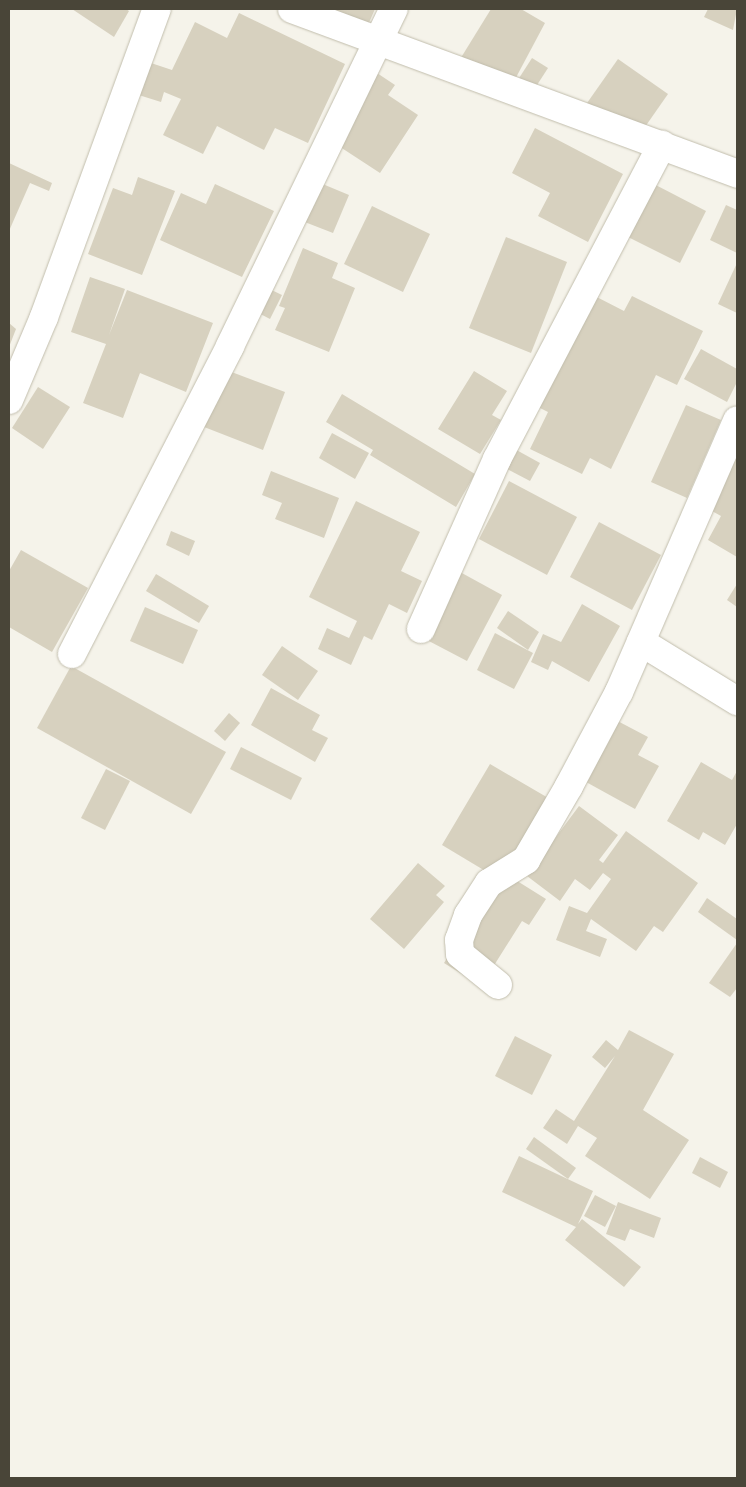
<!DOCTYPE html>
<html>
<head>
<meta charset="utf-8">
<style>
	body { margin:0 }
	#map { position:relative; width:746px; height:1487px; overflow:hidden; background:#f5f3ea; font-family:Lato,sans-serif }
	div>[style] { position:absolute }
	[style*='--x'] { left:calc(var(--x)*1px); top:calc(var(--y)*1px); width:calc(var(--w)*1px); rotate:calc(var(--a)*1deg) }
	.building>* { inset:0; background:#d7d1bf }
	.roads { filter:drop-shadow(0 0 1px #c1bdac) drop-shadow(0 0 1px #c1bdac) }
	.street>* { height:28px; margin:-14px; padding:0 14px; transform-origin:14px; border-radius:14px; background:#fff }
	span { translate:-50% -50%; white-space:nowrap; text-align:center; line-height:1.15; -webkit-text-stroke:4px #fff; paint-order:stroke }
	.frame { position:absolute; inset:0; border:10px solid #494538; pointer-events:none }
</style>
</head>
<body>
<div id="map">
	<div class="building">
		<i style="clip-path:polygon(72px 9px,126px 9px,129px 11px,114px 37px)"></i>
		<i style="clip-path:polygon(325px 9px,375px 9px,358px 48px)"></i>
		<i style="clip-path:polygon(491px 9px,521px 9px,545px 23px,504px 100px,454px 69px)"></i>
		<i style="clip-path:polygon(708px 9px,737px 9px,733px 30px,704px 17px)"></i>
		<i style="clip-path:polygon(239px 13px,345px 64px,308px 143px,275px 128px,264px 150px,217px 126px,203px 154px,163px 135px,181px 99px,164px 92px,161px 102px,126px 91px,136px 58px,172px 70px,195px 22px,227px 38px)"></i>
		<i style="clip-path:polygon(532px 58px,548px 68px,528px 99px,512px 89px)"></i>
		<i style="clip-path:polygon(618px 59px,668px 94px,631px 147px,580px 113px)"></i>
		<i style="clip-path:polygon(377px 73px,395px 85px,388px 95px,418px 115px,380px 173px,331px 141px)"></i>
		<i style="clip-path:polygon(535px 128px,623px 174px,588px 242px,538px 216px,550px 193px,512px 173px)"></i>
		<i style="clip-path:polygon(9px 163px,52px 183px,49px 191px,30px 183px,9px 231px)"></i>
		<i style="clip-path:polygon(138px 177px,175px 191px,142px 275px,88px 254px,113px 188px,132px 195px)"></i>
		<i style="clip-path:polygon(313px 180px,349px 195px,333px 233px,297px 219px)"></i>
		<i style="clip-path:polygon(646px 180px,706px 211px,680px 263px,620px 233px)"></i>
		<i style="clip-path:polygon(215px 184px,274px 211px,242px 277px,160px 240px,181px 193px,206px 204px)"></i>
		<i style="clip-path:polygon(726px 205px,737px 210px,737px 253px,710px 240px)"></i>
		<i style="clip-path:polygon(372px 206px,430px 234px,403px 292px,344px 264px)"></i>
		<i style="clip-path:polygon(506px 237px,567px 262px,531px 353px,469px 328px)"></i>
		<i style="clip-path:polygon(303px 248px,338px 263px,332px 278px,355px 288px,329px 352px,275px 330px,285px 308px,279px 306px)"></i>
		<i style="clip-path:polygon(737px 263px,737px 313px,718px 304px)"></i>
		<i style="clip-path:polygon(90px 277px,125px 289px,109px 335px,127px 290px,213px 323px,186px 392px,140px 373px,123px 418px,83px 403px,106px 344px,71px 332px)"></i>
		<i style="clip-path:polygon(259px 284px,282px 295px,270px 319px,247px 307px)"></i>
		<i style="clip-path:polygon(587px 292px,624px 311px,632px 296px,703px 331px,677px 385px,656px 375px,611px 469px,590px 458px,582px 474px,530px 449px,548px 412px,538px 407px)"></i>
		<i style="clip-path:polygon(9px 323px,16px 329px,9px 347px)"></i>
		<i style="clip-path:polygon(701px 349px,737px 369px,737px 382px,727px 402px,684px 379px)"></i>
		<i style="clip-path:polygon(221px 368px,285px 392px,263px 450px,199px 425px)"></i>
		<i style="clip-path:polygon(474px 371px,507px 391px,492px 415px,501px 420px,480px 454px,438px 429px)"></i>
		<i style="clip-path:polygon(38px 387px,70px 407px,43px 449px,12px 428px)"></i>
		<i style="clip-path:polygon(342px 394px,475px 474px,456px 507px,370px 455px,373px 450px,326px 422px)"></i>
		<i style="clip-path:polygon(686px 405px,721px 420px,687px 498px,651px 482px)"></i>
		<i style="clip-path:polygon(332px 433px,369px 453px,355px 479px,319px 458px)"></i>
		<i style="clip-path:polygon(511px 447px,540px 463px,530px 481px,501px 466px)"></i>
		<i style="clip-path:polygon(729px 456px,737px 460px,737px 557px,708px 540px,721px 516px,701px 505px)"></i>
		<i style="clip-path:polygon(271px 471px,339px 498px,324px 538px,275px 519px,282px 503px,262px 495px)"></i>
		<i style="clip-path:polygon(509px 481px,577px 517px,547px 575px,479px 539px)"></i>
		<i style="clip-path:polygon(356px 501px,420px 532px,401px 571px,422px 581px,407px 613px,389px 604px,372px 640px,364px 636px,351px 665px,318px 649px,327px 628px,349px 638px,357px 621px,309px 597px)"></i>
		<i style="clip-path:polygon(599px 522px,661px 555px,632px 610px,570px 577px)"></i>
		<i style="clip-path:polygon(171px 531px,195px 541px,189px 556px,166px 545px)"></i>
		<i style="clip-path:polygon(21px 550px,88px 588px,52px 652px,9px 627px,9px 571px)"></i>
		<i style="clip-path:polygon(460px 572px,502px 595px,467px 661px,425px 639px)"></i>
		<i style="clip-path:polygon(156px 574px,209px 606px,199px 623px,146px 591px)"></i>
		<i style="clip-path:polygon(737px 584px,737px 607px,727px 600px)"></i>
		<i style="clip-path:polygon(582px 604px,620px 626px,589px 682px,552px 661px,548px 670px,531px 662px,543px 634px,561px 642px)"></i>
		<i style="clip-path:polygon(145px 607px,198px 630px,183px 664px,130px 641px)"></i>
		<i style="clip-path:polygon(508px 611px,539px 632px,528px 650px,497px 628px)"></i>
		<i style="clip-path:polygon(495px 633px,533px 653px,514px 689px,477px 670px)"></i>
		<i style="clip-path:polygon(282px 646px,318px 671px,298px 700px,262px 675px)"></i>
		<i style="clip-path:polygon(71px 666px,226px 752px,191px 814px,37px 728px)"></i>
		<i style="clip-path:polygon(271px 688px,320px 715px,312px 730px,328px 738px,315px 762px,251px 725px)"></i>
		<i style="clip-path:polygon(229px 713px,240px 723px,225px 741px,214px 731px)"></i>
		<i style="clip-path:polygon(610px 717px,648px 737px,638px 755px,659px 766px,635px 809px,577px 777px)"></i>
		<i style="clip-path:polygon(241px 747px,302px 778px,291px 800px,230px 769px)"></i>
		<i style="clip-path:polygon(701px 762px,732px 780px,737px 771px,737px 824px,725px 845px,703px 832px,699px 840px,667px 821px)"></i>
		<i style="clip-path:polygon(490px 764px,550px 799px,506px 874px,546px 899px,529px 925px,522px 921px,481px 986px,444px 963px,497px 878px,442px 845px)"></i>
		<i style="clip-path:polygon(106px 769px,130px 781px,105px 830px,81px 818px)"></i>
		<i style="clip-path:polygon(579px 806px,618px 835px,599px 860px,603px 863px,626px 831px,698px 883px,663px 932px,654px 926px,636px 951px,591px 919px,586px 931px,607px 939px,600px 957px,556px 940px,569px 906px,587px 913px,611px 879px,603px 873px,590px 890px,575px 879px,560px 901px,527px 876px)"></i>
		<i style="clip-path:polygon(418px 863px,445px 886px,436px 895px,444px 902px,404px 949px,370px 919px)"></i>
		<i style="clip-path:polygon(707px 898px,737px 919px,737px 940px,698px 912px)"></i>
		<i style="clip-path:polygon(737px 943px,737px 988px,730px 997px,709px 983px)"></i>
		<i style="clip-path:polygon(629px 1030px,674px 1054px,643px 1110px,689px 1140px,650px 1199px,585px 1156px,597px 1138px,578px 1126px,567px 1144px,543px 1128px,556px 1109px,574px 1121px,615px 1056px,605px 1068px,592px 1057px,606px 1040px,618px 1050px)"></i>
		<i style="clip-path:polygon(515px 1036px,552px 1055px,532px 1095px,495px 1076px)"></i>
		<i style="clip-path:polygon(534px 1137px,576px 1168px,568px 1179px,526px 1149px)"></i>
		<i style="clip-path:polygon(519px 1156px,593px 1191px,578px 1224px,582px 1219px,641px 1267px,624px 1287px,565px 1240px,576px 1227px,502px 1192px)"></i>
		<i style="clip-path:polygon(700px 1157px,728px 1172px,720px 1188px,692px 1173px)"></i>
		<i style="clip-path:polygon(595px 1195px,616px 1206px,605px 1227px,584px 1216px)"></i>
		<i style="clip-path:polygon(618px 1202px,661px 1218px,654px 1238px,630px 1229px,625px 1241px,606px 1234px)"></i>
	</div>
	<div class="roads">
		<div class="street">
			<i style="--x:292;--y:9;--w:475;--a:20.3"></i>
			<i style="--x:9;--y:400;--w:90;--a:-67.1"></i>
			<i style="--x:44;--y:317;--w:328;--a:-69.9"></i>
			<i style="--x:421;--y:629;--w:186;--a:-65.9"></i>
			<i style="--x:497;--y:459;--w:355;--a:-62.3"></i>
			<i style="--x:641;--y:642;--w:113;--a:31.6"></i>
			<i style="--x:72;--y:654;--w:346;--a:-62.8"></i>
			<i style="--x:230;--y:346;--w:375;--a:-64.1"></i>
			<i style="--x:498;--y:985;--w:49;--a:-140.8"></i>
			<i style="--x:460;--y:954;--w:14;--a:-94"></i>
			<i style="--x:459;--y:940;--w:27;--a:-70"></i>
			<i style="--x:468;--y:915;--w:38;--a:-57"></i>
			<i style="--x:489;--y:883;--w:44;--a:-31.9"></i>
			<i style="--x:526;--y:860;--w:86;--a:-59.8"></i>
			<i style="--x:569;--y:786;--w:106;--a:-62"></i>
			<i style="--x:619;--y:692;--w:296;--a:-66.5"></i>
		</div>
	</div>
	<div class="frame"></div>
</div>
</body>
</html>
